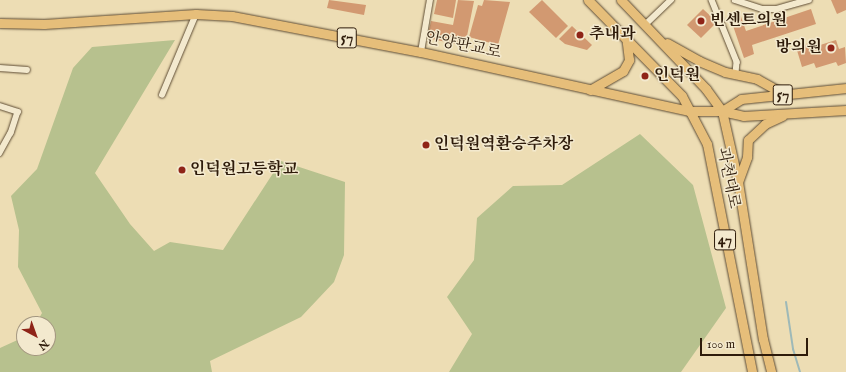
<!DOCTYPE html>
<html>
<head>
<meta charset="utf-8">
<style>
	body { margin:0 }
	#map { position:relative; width:846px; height:372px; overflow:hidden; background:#edddb4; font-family:"IM FELL English","Noto Serif KR",serif }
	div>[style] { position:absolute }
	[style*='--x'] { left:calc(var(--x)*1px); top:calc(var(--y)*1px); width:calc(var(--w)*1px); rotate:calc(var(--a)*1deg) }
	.green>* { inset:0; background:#b7c18e }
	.stream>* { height:2px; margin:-1px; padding:0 1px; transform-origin:1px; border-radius:1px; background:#9eb9b8 }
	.building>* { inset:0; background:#d29971 }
	.roads { filter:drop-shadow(0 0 1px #5e4c34) drop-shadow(0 0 1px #5e4c34) }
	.minor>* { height:5.5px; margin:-2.75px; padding:0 2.75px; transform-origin:2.75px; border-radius:2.75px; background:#f3e9ce }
	.primary>* { height:9px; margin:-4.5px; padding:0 4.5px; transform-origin:4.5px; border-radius:4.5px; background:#e6be7a }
	.dots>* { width:11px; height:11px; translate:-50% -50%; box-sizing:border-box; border:2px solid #f3e9ce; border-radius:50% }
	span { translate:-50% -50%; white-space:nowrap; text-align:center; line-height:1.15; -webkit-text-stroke:3px #f3e9ce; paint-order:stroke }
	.shield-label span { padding:1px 3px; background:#f3e9ce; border:1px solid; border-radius:3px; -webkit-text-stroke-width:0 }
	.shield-label { font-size:15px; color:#2e1b0a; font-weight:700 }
	.poi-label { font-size:16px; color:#2e1b0a; font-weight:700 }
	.left { translate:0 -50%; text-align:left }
	.right { translate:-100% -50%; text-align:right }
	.street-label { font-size:16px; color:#2e1b0a }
	.north { position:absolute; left:16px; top:316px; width:40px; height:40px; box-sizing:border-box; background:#f3e9ce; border:1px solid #a49780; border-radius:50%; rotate:139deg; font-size:11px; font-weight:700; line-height:16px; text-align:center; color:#2e1b0a }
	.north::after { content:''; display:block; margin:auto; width:14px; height:18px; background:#8f2418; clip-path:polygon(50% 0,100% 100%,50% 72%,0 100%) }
	.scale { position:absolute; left:700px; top:338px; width:108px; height:18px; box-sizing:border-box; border:2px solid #2e1b0a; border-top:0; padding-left:5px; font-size:12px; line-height:14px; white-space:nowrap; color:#2e1b0a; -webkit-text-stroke:3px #f3e9ce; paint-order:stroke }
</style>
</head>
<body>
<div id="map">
	<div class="green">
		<i style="clip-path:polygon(175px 40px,95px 173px,130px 224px,154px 251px,170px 242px,223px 250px,281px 161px,345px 182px,344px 255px,334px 282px,301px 317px,210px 361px,212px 372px,0 372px,0 348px,24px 337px,24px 348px,48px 348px,48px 324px,36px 324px,42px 313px,18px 267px,19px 230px,11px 196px,37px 169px,73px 68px,92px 47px)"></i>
		<i style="clip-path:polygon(640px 134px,693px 185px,726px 308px,681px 372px,449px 372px,472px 334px,447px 297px,474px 260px,477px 218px,513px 186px,562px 185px)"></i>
	</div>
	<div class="stream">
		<i style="--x:786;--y:302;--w:48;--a:81.5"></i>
		<i style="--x:793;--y:349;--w:24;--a:73"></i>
	</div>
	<div class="building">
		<i style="clip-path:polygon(329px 0,366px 5px,364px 15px,327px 8px)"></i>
		<i style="clip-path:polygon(437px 0,456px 0,453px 18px,434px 14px)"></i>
		<i style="clip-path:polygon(458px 0,474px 1px,465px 46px,427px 38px,431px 21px,453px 25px)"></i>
		<i style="clip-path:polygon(484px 0,510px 2px,498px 45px,469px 37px,478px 5px,482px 6px)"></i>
		<i style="clip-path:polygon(542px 0,568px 26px,556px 38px,529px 12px)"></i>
		<i style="clip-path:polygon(831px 0,846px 0,846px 10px,837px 14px)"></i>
		<i style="clip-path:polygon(703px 9px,717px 22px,701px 38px,687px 25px)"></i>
		<i style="clip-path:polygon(811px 9px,816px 24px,752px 45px,754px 54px,744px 58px,730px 17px,740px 14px,746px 31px)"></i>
		<i style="clip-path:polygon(572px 26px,592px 45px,587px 50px,565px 44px,559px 39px)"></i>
		<i style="clip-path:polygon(836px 40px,839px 49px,845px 47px,846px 63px,838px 66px,836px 62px,816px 68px,814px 63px,802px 67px,796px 47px,816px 41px,817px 46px)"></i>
	</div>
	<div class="roads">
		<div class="minor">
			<i style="--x:712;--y:0;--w:67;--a:68"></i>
			<i style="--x:737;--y:62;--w:12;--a:95"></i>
			<i style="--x:735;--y:0;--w:28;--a:18"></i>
			<i style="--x:762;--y:9;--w:15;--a:0"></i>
			<i style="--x:777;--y:9;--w:33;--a:-16"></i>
			<i style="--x:645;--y:25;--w:36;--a:-44"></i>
			<i style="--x:421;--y:52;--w:53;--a:-80.2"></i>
			<i style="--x:0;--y:68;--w:27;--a:4"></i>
			<i style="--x:162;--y:95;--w:88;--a:-67.2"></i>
			<i style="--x:0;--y:106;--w:19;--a:18"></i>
			<i style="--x:18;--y:112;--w:22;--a:108"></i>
			<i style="--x:11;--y:133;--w:23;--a:119"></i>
		</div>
		<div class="primary">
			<i style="--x:588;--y:0;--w:134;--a:45.6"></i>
			<i style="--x:682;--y:96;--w:54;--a:62.5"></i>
			<i style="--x:707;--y:144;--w:232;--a:78.8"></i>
			<i style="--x:621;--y:0;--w:123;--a:46.3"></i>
			<i style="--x:706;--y:89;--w:27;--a:54"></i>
			<i style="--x:722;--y:111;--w:73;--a:77.3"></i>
			<i style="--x:738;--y:182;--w:159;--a:81"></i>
			<i style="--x:763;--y:339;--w:34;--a:76"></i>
			<i style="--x:0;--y:23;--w:44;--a:1.3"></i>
			<i style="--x:44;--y:24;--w:152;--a:-3.8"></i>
			<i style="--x:196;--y:14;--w:36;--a:3"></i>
			<i style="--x:232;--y:16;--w:192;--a:10.8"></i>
			<i style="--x:421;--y:52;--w:274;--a:12.4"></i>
			<i style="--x:689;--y:111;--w:33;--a:0"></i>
			<i style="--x:722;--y:111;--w:22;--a:13"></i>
			<i style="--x:743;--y:116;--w:103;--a:-3.3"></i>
			<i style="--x:667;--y:43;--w:37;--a:29"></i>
			<i style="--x:699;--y:61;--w:28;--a:23"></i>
			<i style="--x:725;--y:72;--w:33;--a:12"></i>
			<i style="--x:757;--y:79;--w:33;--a:29"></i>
			<i style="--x:590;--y:90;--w:38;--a:-30"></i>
			<i style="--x:623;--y:71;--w:13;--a:-61"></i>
			<i style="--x:629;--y:60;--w:23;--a:-97"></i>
			<i style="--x:722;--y:111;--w:22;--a:-32"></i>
			<i style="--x:741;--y:99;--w:106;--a:-6"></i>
			<i style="--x:738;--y:182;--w:27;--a:-70"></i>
			<i style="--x:747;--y:157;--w:17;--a:-87"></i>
			<i style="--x:748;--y:140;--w:23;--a:-43"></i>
			<i style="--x:765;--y:124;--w:19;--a:-25"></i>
		</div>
	</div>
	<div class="dots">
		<i style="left:701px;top:21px;background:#8f2418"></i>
		<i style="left:580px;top:35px;background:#8f2418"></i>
		<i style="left:831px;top:48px;background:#8f2418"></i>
		<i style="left:645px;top:76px;background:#8f2418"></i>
		<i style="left:426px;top:145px;background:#8f2418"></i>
		<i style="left:182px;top:170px;background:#8f2418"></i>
	</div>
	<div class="shield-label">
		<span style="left:347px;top:38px">57</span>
		<span style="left:783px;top:95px">57</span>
		<span style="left:725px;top:240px">47</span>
	</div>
	<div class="poi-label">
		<span class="left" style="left:710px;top:21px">빈센트의원</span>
		<span class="left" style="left:589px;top:35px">추내과</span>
		<span class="right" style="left:822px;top:48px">방의원</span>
		<span class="left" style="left:654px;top:76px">인덕원</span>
		<span class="left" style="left:434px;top:145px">인덕원역환승주차장</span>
		<span class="left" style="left:190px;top:170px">인덕원고등학교</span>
	</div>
	<div class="street-label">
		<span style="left:463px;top:46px;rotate:12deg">안양판교로</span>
		<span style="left:728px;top:178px;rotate:79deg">과천대로</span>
	</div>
	<div class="north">N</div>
	<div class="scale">100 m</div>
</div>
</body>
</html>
